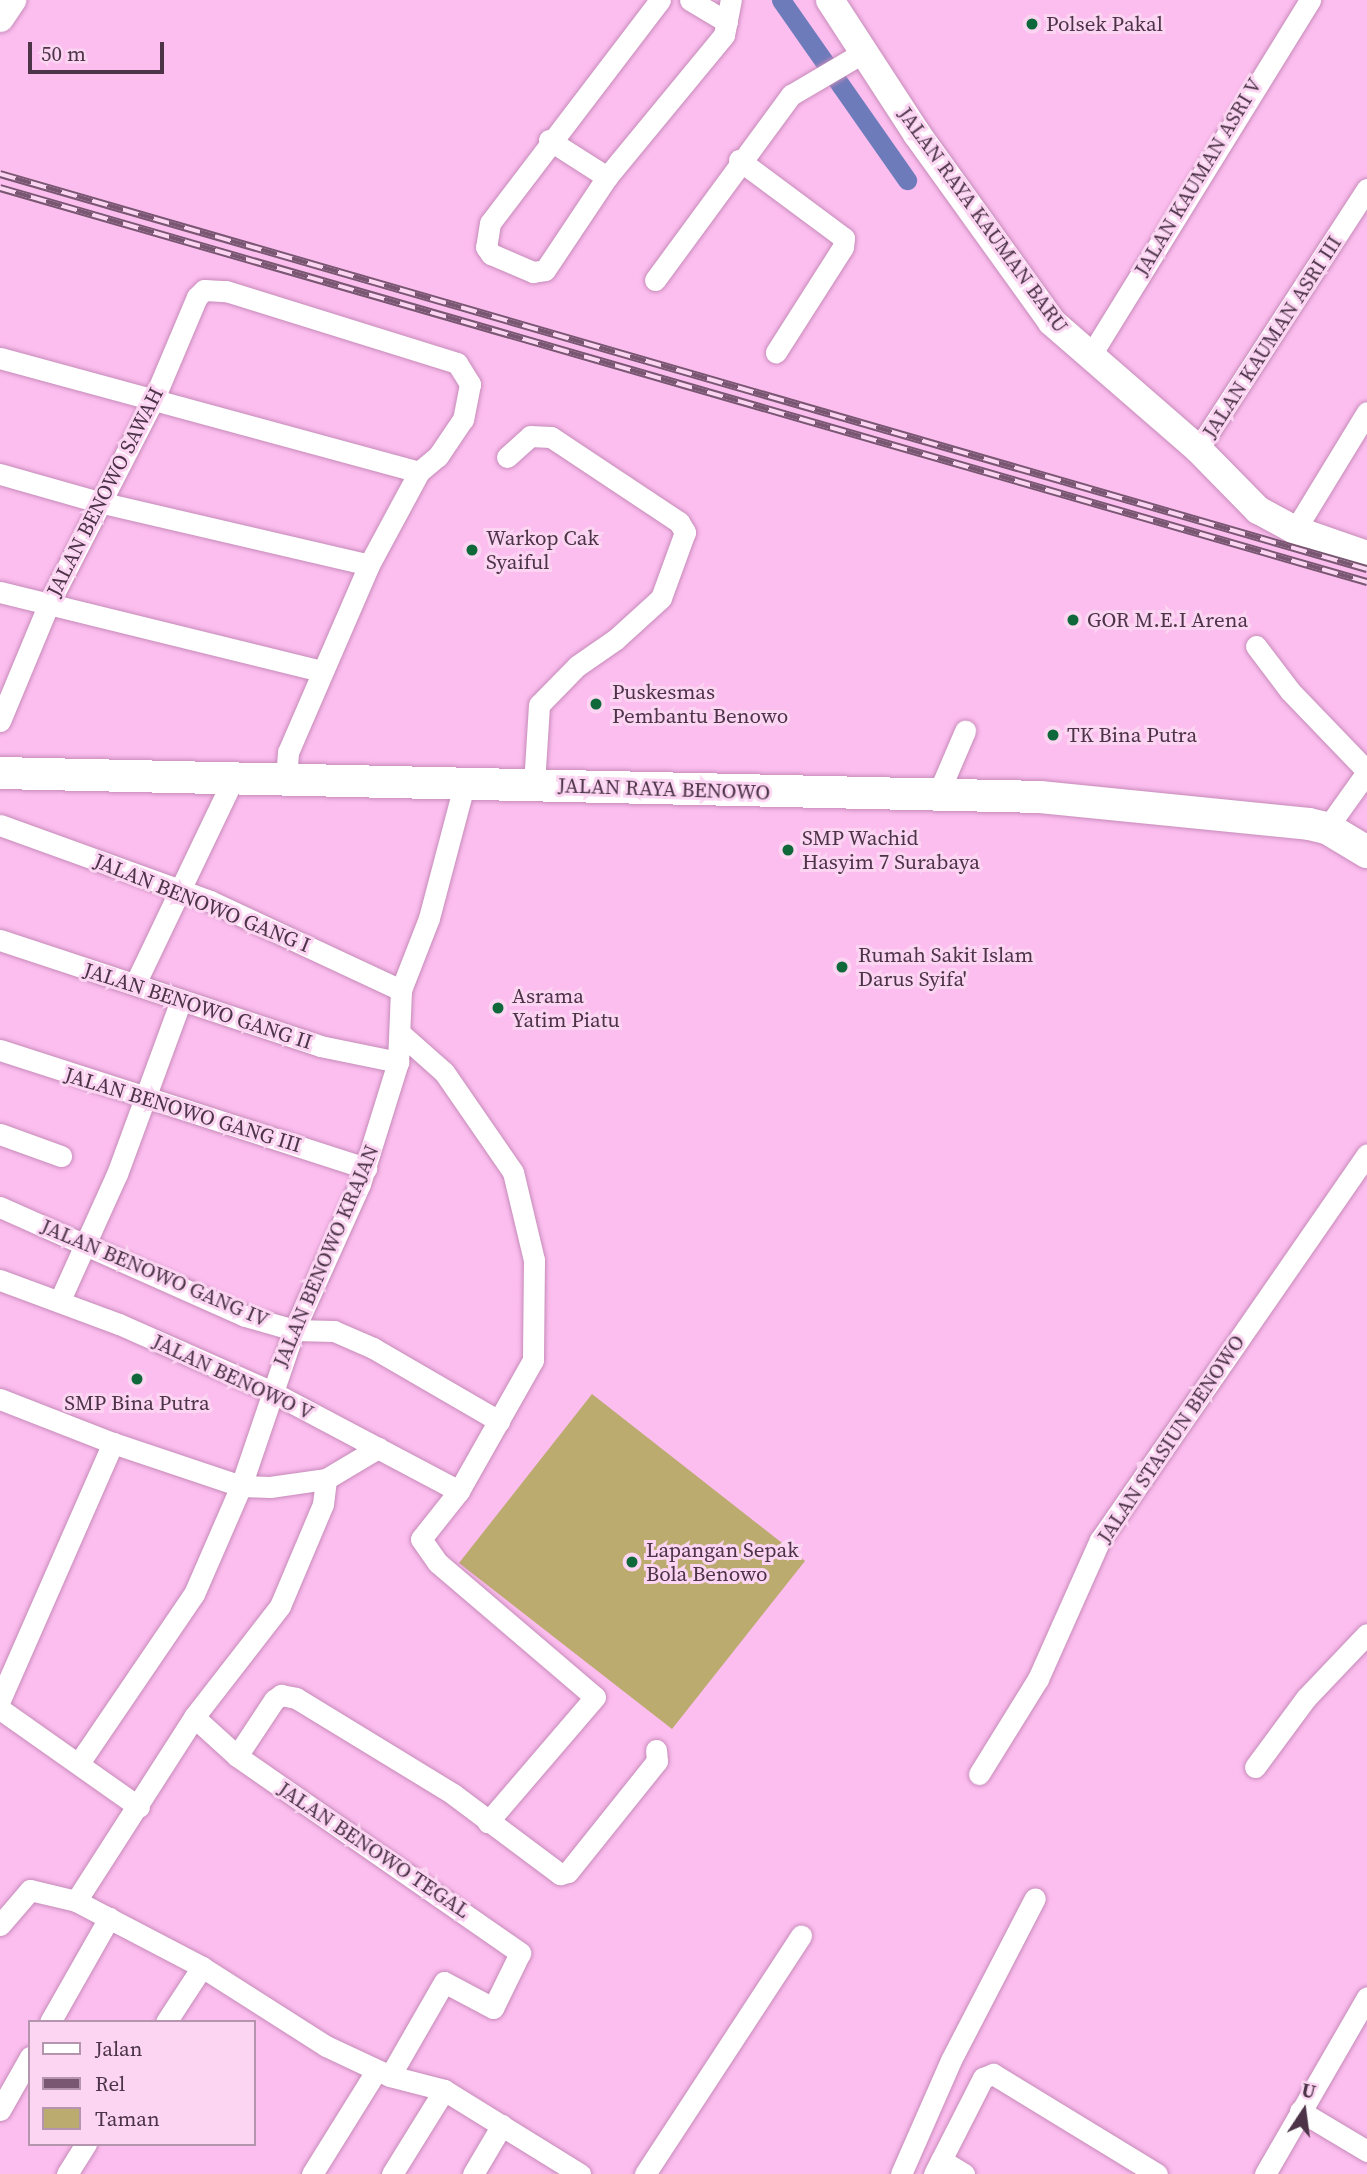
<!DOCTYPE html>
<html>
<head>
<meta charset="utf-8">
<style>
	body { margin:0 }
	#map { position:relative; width:1367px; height:2174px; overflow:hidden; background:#fcbeef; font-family:"Source Serif 4",serif }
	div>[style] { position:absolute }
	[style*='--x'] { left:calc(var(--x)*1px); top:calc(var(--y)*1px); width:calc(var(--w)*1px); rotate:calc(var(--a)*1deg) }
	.green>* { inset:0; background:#bbab6f }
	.canal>* { height:19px; margin:-9.5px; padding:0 9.5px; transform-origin:9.5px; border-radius:9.5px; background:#6e7bbb }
	.roads { filter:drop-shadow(0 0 2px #c68bb9) drop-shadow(0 0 2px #c68bb9) }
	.minor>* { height:21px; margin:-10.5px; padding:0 10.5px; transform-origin:10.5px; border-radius:10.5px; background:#fff }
	.tertiary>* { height:28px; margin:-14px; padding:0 14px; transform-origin:14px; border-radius:14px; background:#fff }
	.secondary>* { height:32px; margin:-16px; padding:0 16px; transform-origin:16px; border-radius:16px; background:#fff }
	.rail>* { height:8px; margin-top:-4px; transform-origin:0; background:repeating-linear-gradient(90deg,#fbd5f2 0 16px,#795772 0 32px); box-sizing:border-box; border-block:2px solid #795772 }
	.dots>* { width:19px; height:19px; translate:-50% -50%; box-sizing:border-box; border:4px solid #fbd5f2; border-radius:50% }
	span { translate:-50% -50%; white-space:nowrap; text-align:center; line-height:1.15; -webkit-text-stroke:6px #fbd5f2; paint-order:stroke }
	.poi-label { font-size:21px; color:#4c3347 }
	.left { translate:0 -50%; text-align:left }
	.street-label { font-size:21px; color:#4c3347 }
	.legend { position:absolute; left:28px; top:2020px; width:228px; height:126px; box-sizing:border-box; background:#fbd5f2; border:2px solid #b594ae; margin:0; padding:9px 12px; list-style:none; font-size:21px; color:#4c3347 }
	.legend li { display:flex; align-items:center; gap:14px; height:35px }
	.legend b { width:35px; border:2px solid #b594ae }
	.north { position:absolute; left:1269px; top:2076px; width:70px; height:70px; -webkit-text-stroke:5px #fbd5f2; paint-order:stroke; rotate:13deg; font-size:19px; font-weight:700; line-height:28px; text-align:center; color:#4c3347 }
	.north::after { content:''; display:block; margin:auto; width:24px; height:32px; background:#4c3347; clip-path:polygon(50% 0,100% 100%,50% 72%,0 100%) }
	.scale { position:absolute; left:28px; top:42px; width:136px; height:32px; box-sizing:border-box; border:4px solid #4c3347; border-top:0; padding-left:9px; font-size:21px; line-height:24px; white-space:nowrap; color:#4c3347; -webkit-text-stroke:5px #fbd5f2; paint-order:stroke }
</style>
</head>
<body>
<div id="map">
	<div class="green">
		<i style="clip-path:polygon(592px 1394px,805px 1561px,672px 1729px,459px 1563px)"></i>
	</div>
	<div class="canal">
		<i style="--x:781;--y:0;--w:220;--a:55"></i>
	</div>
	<div class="roads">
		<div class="minor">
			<i style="--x:660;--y:0;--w:280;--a:127.3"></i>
			<i style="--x:490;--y:223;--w:24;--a:99"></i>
			<i style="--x:486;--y:247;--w:9;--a:54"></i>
			<i style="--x:491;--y:254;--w:46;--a:23.2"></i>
			<i style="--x:533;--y:272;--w:12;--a:-9"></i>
			<i style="--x:545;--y:270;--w:112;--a:-56.3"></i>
			<i style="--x:607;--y:177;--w:184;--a:-50.5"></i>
			<i style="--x:724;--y:35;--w:36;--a:-79"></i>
			<i style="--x:690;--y:0;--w:43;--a:30.7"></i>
			<i style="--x:549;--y:140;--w:69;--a:32.5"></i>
			<i style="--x:739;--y:160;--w:131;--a:36.6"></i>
			<i style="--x:844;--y:238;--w:9;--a:96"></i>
			<i style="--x:843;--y:247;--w:125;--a:122.5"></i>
			<i style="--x:655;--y:280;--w:230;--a:-53.7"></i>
			<i style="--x:791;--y:95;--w:85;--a:-30.5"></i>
			<i style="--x:0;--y:358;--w:434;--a:15.2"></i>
			<i style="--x:1089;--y:358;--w:421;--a:-58.3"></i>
			<i style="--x:1198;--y:449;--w:310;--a:-57"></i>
			<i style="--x:507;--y:457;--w:31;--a:-42"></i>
			<i style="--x:530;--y:436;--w:21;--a:3"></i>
			<i style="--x:551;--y:437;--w:154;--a:33.6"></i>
			<i style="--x:679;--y:522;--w:12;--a:59"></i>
			<i style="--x:685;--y:532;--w:70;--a:110"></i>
			<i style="--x:661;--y:598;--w:61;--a:137.7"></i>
			<i style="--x:616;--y:639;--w:47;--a:145.3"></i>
			<i style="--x:577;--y:666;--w:54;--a:134.3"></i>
			<i style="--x:539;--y:705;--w:80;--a:93.6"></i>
			<i style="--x:0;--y:474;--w:103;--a:15.8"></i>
			<i style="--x:99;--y:502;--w:277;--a:13.1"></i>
			<i style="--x:1295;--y:530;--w:138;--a:-58.6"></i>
			<i style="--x:0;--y:592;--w:332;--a:13.8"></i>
			<i style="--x:1256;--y:646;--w:56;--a:52.9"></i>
			<i style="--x:1290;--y:691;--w:111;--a:46.1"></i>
			<i style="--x:0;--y:721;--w:128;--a:-67.4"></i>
			<i style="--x:49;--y:603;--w:227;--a:-62.8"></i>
			<i style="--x:153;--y:401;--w:113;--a:-67.1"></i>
			<i style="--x:197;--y:297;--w:10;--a:-45"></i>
			<i style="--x:204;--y:290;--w:22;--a:3"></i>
			<i style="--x:226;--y:291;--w:242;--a:17.3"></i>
			<i style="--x:457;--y:363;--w:25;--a:58"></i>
			<i style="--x:470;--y:384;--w:36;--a:101"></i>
			<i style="--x:463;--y:419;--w:45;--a:124"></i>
			<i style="--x:438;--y:456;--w:25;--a:140"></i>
			<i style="--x:419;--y:472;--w:106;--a:118.3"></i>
			<i style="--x:369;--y:565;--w:204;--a:113.4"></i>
			<i style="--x:288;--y:752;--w:27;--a:94"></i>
			<i style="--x:938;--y:794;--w:69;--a:-66.8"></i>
			<i style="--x:0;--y:825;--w:223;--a:19.9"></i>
			<i style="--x:210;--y:901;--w:211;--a:25"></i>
			<i style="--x:1327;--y:828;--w:69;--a:-54.5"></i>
			<i style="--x:0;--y:940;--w:337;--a:18.3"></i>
			<i style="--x:320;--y:1046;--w:80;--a:11.6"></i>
			<i style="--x:135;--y:984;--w:227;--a:-64.4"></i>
			<i style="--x:401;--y:1034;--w:57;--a:41.5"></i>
			<i style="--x:444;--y:1072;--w:121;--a:55.4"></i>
			<i style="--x:513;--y:1172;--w:90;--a:76.6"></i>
			<i style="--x:534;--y:1260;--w:100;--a:90.6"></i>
			<i style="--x:533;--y:1360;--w:150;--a:119.5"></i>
			<i style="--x:459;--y:1491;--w:61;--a:128.4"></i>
			<i style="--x:421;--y:1539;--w:29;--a:55"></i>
			<i style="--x:438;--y:1563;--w:206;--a:40.5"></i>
			<i style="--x:595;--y:1697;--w:165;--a:130.6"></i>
			<i style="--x:0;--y:1050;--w:385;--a:17.9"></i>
			<i style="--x:0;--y:1134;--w:65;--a:19.8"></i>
			<i style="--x:0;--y:1207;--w:268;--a:24"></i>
			<i style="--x:245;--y:1316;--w:51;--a:15.9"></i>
			<i style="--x:294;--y:1330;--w:40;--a:1.4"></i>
			<i style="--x:334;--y:1331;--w:43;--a:23.6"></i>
			<i style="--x:373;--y:1348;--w:146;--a:30.1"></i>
			<i style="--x:0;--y:1280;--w:127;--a:20.3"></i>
			<i style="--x:119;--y:1324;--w:165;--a:23.9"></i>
			<i style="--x:270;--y:1391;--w:214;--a:27.9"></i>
			<i style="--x:60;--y:1300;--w:138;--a:-65.7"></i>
			<i style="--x:117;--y:1174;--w:182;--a:-69.8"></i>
			<i style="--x:0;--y:1399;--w:121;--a:21.3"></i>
			<i style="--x:113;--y:1443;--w:135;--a:18.6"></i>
			<i style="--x:241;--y:1486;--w:29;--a:2"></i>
			<i style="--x:270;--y:1487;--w:57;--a:-8.1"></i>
			<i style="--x:326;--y:1479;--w:61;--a:-30.8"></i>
			<i style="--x:0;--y:1700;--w:281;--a:-66.3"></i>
			<i style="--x:0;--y:1709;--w:170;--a:35.2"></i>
			<i style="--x:194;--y:1717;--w:58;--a:42.2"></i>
			<i style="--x:237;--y:1756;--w:345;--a:34.8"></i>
			<i style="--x:520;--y:1953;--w:61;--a:116.1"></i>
			<i style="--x:493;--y:2008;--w:55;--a:-152"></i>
			<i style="--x:444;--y:1982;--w:108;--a:119.9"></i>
			<i style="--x:237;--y:1756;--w:67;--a:-56.5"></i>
			<i style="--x:274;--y:1700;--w:9;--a:-36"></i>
			<i style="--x:281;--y:1695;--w:15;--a:11"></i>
			<i style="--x:296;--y:1698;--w:184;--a:31.4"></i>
			<i style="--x:453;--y:1794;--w:134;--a:36.8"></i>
			<i style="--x:560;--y:1874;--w:8;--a:-14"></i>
			<i style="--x:568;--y:1872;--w:142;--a:-51.3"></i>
			<i style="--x:657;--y:1761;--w:11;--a:-95"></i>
			<i style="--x:79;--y:1763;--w:204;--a:-55.8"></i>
			<i style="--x:194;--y:1594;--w:118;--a:-66.5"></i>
			<i style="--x:241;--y:1486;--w:165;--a:-71.2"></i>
			<i style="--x:294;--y:1330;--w:160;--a:-65.7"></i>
			<i style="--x:360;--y:1184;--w:128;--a:-72.7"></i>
			<i style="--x:398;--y:1062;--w:72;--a:-87.6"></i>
			<i style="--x:401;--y:990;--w:77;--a:-68.7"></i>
			<i style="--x:429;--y:918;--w:141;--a:-75.2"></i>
			<i style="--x:1255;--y:1767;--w:86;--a:-53.5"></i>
			<i style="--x:1306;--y:1698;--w:88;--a:-46.4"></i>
			<i style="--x:979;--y:1774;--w:112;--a:-58.2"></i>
			<i style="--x:1038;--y:1679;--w:152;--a:-66"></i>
			<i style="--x:1100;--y:1540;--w:469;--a:-55.3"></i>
			<i style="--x:76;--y:1901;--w:219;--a:-57.3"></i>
			<i style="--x:194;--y:1717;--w:140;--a:-52.2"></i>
			<i style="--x:280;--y:1606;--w:111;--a:-67.1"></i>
			<i style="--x:323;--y:1504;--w:25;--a:-83"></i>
			<i style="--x:0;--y:1925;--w:46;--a:-49.4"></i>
			<i style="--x:30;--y:1890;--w:47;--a:13.4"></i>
			<i style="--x:76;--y:1901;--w:142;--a:27.6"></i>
			<i style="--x:202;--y:1967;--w:147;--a:32.5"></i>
			<i style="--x:326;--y:2046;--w:71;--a:25.1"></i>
			<i style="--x:390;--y:2076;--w:56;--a:14.5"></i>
			<i style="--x:444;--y:2090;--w:160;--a:31.7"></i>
			<i style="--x:50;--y:2022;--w:120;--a:-60.4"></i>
			<i style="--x:166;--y:2022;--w:66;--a:-56.8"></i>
			<i style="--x:0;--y:2110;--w:61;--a:-60.5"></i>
			<i style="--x:1300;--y:2111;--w:78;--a:30.8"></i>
			<i style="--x:941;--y:2160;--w:27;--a:31"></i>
			<i style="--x:67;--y:2174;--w:36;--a:-58"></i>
			<i style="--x:312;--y:2174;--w:121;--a:-58.1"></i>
			<i style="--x:392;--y:2174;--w:99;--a:-58.2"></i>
			<i style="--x:473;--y:2174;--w:57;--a:-59.4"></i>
			<i style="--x:645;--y:2174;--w:285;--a:-56.8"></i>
			<i style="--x:901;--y:2174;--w:124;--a:-66.3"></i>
			<i style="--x:951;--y:2060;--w:182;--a:-62.6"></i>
			<i style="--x:934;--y:2174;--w:108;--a:-63"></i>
			<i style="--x:983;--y:2078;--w:11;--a:-22"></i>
			<i style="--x:993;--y:2074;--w:192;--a:31.4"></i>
			<i style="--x:1265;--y:2174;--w:204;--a:-60"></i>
		</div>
		<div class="tertiary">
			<i style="--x:830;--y:0;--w:160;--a:57"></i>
			<i style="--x:917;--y:134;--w:231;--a:54.3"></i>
			<i style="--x:1052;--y:322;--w:194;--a:41"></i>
			<i style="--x:1198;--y:449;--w:86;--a:45.5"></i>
			<i style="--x:1258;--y:510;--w:42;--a:28.4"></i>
			<i style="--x:1295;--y:530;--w:76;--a:19.1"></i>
			<i style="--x:0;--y:18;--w:22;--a:-56"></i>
		</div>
		<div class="secondary">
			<i style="--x:0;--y:773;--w:1040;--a:1.32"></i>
			<i style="--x:1040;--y:797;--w:270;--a:5.7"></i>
			<i style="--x:1309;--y:824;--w:18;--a:13"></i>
			<i style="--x:1327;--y:828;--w:47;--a:31"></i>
		</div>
	</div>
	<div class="rail">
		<i style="--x:0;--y:174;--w:1423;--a:16.12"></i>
		<i style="--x:0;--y:188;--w:1423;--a:16.08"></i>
	</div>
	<div class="dots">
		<i style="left:1032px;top:24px;background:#0f683a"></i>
		<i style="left:472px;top:550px;background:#0f683a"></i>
		<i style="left:1073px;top:620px;background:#0f683a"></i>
		<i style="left:596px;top:704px;background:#0f683a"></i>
		<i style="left:1053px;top:735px;background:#0f683a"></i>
		<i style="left:788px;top:850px;background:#0f683a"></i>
		<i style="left:842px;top:967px;background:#0f683a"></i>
		<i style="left:498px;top:1008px;background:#0f683a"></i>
		<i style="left:137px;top:1379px;background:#0f683a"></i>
		<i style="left:632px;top:1562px;background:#0f683a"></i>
	</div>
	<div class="poi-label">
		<span class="left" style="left:1046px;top:24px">Polsek Pakal</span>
		<span class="left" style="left:486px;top:550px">Warkop Cak<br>Syaiful</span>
		<span class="left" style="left:1087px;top:620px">GOR M.E.I Arena</span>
		<span class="left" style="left:612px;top:704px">Puskesmas<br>Pembantu Benowo</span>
		<span class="left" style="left:1067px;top:735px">TK Bina Putra</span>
		<span class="left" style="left:802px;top:850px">SMP Wachid<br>Hasyim 7 Surabaya</span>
		<span class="left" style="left:858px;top:967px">Rumah Sakit Islam<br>Darus Syifa'</span>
		<span class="left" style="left:512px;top:1008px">Asrama<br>Yatim Piatu</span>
		<span style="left:137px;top:1403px">SMP Bina Putra</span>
		<span class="left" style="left:646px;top:1562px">Lapangan Sepak<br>Bola Benowo</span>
	</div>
	<div class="street-label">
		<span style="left:1198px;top:177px;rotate:-59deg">JALAN KAUMAN ASRI V</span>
		<span style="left:983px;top:220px;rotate:54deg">JALAN RAYA KAUMAN BARU</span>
		<span style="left:1272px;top:337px;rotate:-57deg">JALAN KAUMAN ASRI III</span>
		<span style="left:105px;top:492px;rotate:-63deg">JALAN BENOWO SAWAH</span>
		<span style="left:664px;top:789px;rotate:2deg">JALAN RAYA BENOWO</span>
		<span style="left:202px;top:903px;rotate:22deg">JALAN BENOWO GANG I</span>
		<span style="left:198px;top:1006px;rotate:18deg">JALAN BENOWO GANG II</span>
		<span style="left:183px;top:1110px;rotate:17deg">JALAN BENOWO GANG III</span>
		<span style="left:326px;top:1256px;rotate:-67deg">JALAN BENOWO KRAJAN</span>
		<span style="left:155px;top:1273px;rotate:23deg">JALAN BENOWO GANG IV</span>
		<span style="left:233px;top:1377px;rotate:25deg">JALAN BENOWO V</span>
		<span style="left:1171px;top:1439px;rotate:-56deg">JALAN STASIUN BENOWO</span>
		<span style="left:374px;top:1850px;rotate:34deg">JALAN BENOWO TEGAL</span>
	</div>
	<ul class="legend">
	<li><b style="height:9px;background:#fff"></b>Jalan</li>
	<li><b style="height:9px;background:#795772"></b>Rel</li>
	<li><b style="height:19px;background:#bbab6f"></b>Taman</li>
	</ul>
	<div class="north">U</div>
	<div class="scale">50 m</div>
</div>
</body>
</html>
